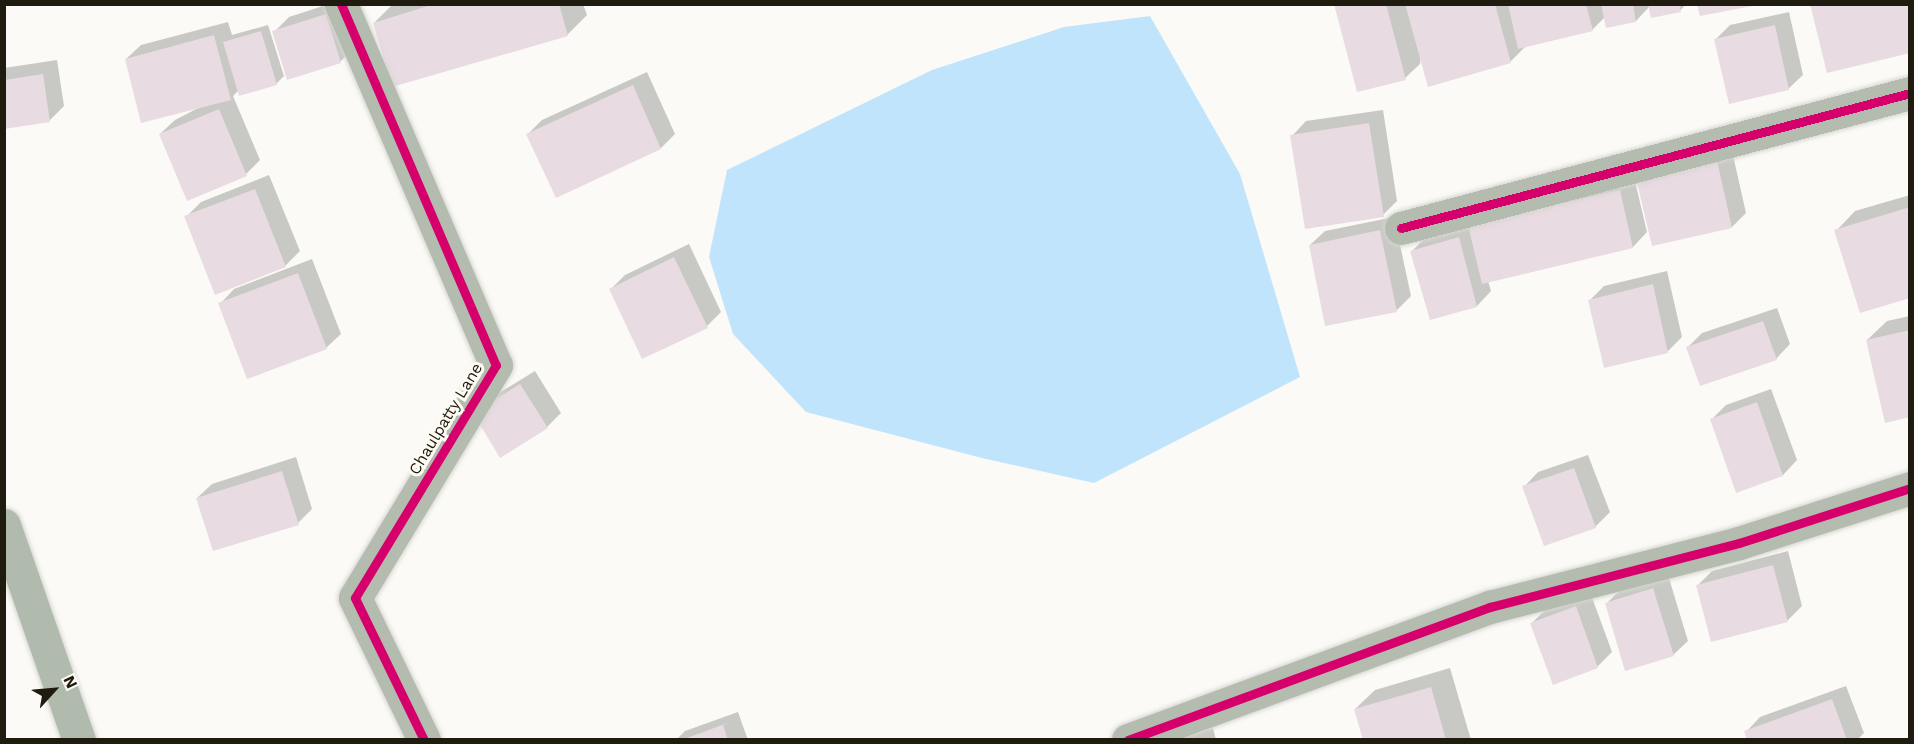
<!DOCTYPE html>
<html>
<head>
<meta charset="utf-8">
<style>
	body { margin:0 }
	#map { position:relative; width:1914px; height:744px; overflow:hidden; background:#fbfaf6; font-family:"Work Sans",sans-serif }
	div>[style] { position:absolute }
	[style*='--x'] { left:calc(var(--x)*1px); top:calc(var(--y)*1px); width:calc(var(--w)*1px); rotate:calc(var(--a)*1deg) }
	.water>* { inset:0; background:#c0e4fc }
	.shadow>* { inset:0; background:#0003 }
	.building>* { inset:0; background:#e8dbe1 }
	.roads { filter:drop-shadow(0 0 2px #d7d5d2) drop-shadow(0 0 2px #d7d5d2) }
	.minor>* { height:33px; margin:-16.5px; padding:0 16.5px; transform-origin:16.5px; border-radius:16.5px; background:#b3bcaf }
	.secondary>* { height:33px; margin:-16.5px; padding:0 16.5px; transform-origin:16.5px; border-radius:16.5px; background:#b1bbad }
	.cycleway>* { height:9px; margin:-4.5px; padding:0 4.5px; transform-origin:4.5px; border-radius:4.5px; background:#d6006c }
	span { translate:-50% -50%; white-space:nowrap; text-align:center; line-height:1.15; -webkit-text-stroke:6px #fdfbf4; paint-order:stroke }
	.street-label { font-size:16px; color:#1f1b0e }
	.frame { position:absolute; inset:0; border:6px solid #1f1b0e; pointer-events:none }
	.north { position:absolute; left:24px; top:660px; width:60px; height:60px; -webkit-text-stroke:4px #fdfbf4; paint-order:stroke; rotate:64deg; font-size:16px; font-weight:700; line-height:24px; text-align:center; color:#1f1b0e }
	.north::after { content:''; display:block; margin:auto; width:21px; height:27px; background:#1f1b0e; clip-path:polygon(50% 0,100% 100%,50% 72%,0 100%) }
</style>
</head>
<body>
<div id="map">
	<div class="water">
		<i style="clip-path:polygon(1150px 16px,1240px 174px,1300px 377px,1094px 483px,982px 458px,806px 412px,733px 334px,709px 257px,727px 170px,932px 70px,1064px 27px)"></i>
	</div>
	<div class="shadow">
		<i style="clip-path:polygon(329px 4px,354px 48px,340px 62px,274px 32px,289px 17px)"></i>
		<i style="clip-path:polygon(393px 4px,583px 4px,587px 15px,567px 35px,374px 23px)"></i>
		<i style="clip-path:polygon(1336px 4px,1686px 4px,1680px 11px,1650px 6px,1636px 21px,1605px 17px,1592px 30px,1526px 46px,1511px 61px,1421px 55px,1420px 64px,1405px 78px)"></i>
		<i style="clip-path:polygon(1789px 12px,1803px 75px,1788px 89px,1716px 39px,1730px 25px)"></i>
		<i style="clip-path:polygon(228px 22px,232px 35px,268px 25px,284px 76px,276px 84px,239px 90px,233px 96px,260px 160px,246px 174px,160px 134px,175px 120px,204px 105px,126px 59px,141px 45px)"></i>
		<i style="clip-path:polygon(57px 60px,64px 106px,50px 120px,4px 127px,4px 68px)"></i>
		<i style="clip-path:polygon(647px 72px,675px 134px,661px 148px,556px 196px,528px 134px,542px 120px)"></i>
		<i style="clip-path:polygon(1383px 110px,1397px 201px,1383px 215px,1292px 136px,1306px 121px)"></i>
		<i style="clip-path:polygon(1730px 142px,1746px 213px,1732px 227px,1651px 160px)"></i>
		<i style="clip-path:polygon(269px 175px,300px 251px,285px 266px,186px 217px,201px 202px)"></i>
		<i style="clip-path:polygon(1634px 177px,1647px 232px,1633px 247px,1488px 281px,1491px 291px,1477px 306px,1412px 251px,1426px 237px)"></i>
		<i style="clip-path:polygon(1910px 195px,1910px 297px,1836px 231px,1855px 211px)"></i>
		<i style="clip-path:polygon(1394px 217px,1411px 296px,1397px 310px,1310px 245px,1325px 231px)"></i>
		<i style="clip-path:polygon(689px 244px,721px 312px,707px 326px,610px 290px,625px 275px)"></i>
		<i style="clip-path:polygon(312px 259px,341px 334px,326px 348px,220px 304px,234px 289px)"></i>
		<i style="clip-path:polygon(1667px 271px,1682px 337px,1667px 352px,1590px 300px,1604px 286px)"></i>
		<i style="clip-path:polygon(1777px 308px,1790px 344px,1776px 359px,1688px 347px,1702px 333px)"></i>
		<i style="clip-path:polygon(1910px 316px,1910px 416px,1867px 340px,1887px 321px)"></i>
		<i style="clip-path:polygon(535px 371px,561px 413px,547px 427px,489px 399px)"></i>
		<i style="clip-path:polygon(1771px 389px,1797px 460px,1783px 475px,1737px 491px,1711px 420px,1726px 405px)"></i>
		<i style="clip-path:polygon(1588px 455px,1610px 512px,1595px 527px,1524px 487px,1538px 472px)"></i>
		<i style="clip-path:polygon(296px 457px,312px 509px,298px 523px,197px 498px,212px 484px)"></i>
		<i style="clip-path:polygon(1788px 551px,1802px 606px,1788px 620px,1712px 640px,1698px 585px,1712px 571px)"></i>
		<i style="clip-path:polygon(1668px 575px,1688px 641px,1673px 655px,1606px 604px,1621px 589px)"></i>
		<i style="clip-path:polygon(1590px 592px,1612px 652px,1597px 667px,1532px 623px,1546px 609px)"></i>
		<i style="clip-path:polygon(1450px 668px,1471px 740px,1364px 740px,1355px 709px,1375px 690px)"></i>
		<i style="clip-path:polygon(1846px 686px,1864px 733px,1857px 740px,1749px 740px,1746px 732px,1760px 717px)"></i>
		<i style="clip-path:polygon(738px 712px,748px 740px,688px 740px,730px 722px,685px 740px,676px 740px,685px 731px)"></i>
		<i style="clip-path:polygon(1213px 728px,1216px 740px,1177px 740px)"></i>
	</div>
	<div class="building">
		<i style="clip-path:polygon(434px 4px,559px 4px,568px 36px,392px 87px,373px 23px)"></i>
		<i style="clip-path:polygon(1334px 4px,1386px 4px,1406px 80px,1357px 92px)"></i>
		<i style="clip-path:polygon(1405px 4px,1495px 4px,1511px 63px,1428px 87px)"></i>
		<i style="clip-path:polygon(1508px 4px,1586px 4px,1593px 31px,1518px 49px)"></i>
		<i style="clip-path:polygon(1601px 4px,1633px 4px,1636px 22px,1606px 28px)"></i>
		<i style="clip-path:polygon(1648px 4px,1680px 4px,1681px 12px,1651px 18px)"></i>
		<i style="clip-path:polygon(1697px 4px,1752px 4px,1752px 6px,1700px 16px)"></i>
		<i style="clip-path:polygon(1810px 4px,1910px 4px,1910px 53px,1827px 73px)"></i>
		<i style="clip-path:polygon(326px 14px,341px 63px,287px 80px,272px 31px)"></i>
		<i style="clip-path:polygon(1775px 25px,1789px 90px,1729px 104px,1714px 39px)"></i>
		<i style="clip-path:polygon(261px 31px,277px 85px,239px 96px,223px 42px)"></i>
		<i style="clip-path:polygon(214px 35px,231px 100px,141px 123px,125px 59px)"></i>
		<i style="clip-path:polygon(43px 74px,50px 122px,4px 129px,4px 80px)"></i>
		<i style="clip-path:polygon(633px 85px,661px 149px,556px 198px,526px 134px)"></i>
		<i style="clip-path:polygon(219px 109px,247px 176px,187px 201px,159px 134px)"></i>
		<i style="clip-path:polygon(1369px 123px,1384px 217px,1305px 229px,1290px 135px)"></i>
		<i style="clip-path:polygon(1716px 156px,1732px 228px,1652px 246px,1635px 174px)"></i>
		<i style="clip-path:polygon(255px 189px,286px 267px,215px 295px,184px 216px)"></i>
		<i style="clip-path:polygon(1620px 190px,1633px 248px,1482px 284px,1468px 225px)"></i>
		<i style="clip-path:polygon(1910px 207px,1910px 298px,1860px 313px,1834px 230px)"></i>
		<i style="clip-path:polygon(1380px 230px,1397px 312px,1325px 326px,1309px 245px)"></i>
		<i style="clip-path:polygon(1459px 237px,1477px 307px,1430px 320px,1410px 251px)"></i>
		<i style="clip-path:polygon(674px 257px,708px 328px,642px 359px,609px 289px)"></i>
		<i style="clip-path:polygon(298px 273px,327px 349px,247px 379px,218px 303px)"></i>
		<i style="clip-path:polygon(1653px 284px,1668px 353px,1604px 368px,1588px 300px)"></i>
		<i style="clip-path:polygon(1763px 321px,1777px 360px,1700px 386px,1686px 347px)"></i>
		<i style="clip-path:polygon(1910px 330px,1910px 417px,1885px 423px,1866px 340px)"></i>
		<i style="clip-path:polygon(520px 384px,548px 428px,500px 458px,473px 413px)"></i>
		<i style="clip-path:polygon(1757px 402px,1783px 476px,1736px 493px,1710px 419px)"></i>
		<i style="clip-path:polygon(1574px 468px,1596px 528px,1544px 546px,1522px 486px)"></i>
		<i style="clip-path:polygon(282px 471px,299px 525px,213px 551px,196px 498px)"></i>
		<i style="clip-path:polygon(1773px 565px,1788px 622px,1711px 642px,1696px 585px)"></i>
		<i style="clip-path:polygon(1653px 588px,1674px 656px,1625px 671px,1605px 603px)"></i>
		<i style="clip-path:polygon(1576px 606px,1598px 668px,1553px 685px,1530px 623px)"></i>
		<i style="clip-path:polygon(1431px 687px,1446px 740px,1363px 740px,1354px 709px)"></i>
		<i style="clip-path:polygon(1832px 699px,1847px 740px,1747px 740px,1744px 731px)"></i>
		<i style="clip-path:polygon(723px 725px,728px 740px,684px 740px,684px 739px)"></i>
	</div>
	<div class="roads">
		<div class="minor">
			<i style="--x:341;--y:4;--w:393;--a:66.8"></i>
			<i style="--x:496;--y:365;--w:272;--a:121.2"></i>
			<i style="--x:355;--y:598;--w:158;--a:64.1"></i>
			<i style="--x:1401;--y:228;--w:527;--a:-14.85"></i>
			<i style="--x:1128;--y:740;--w:386;--a:-20.2"></i>
			<i style="--x:1490;--y:607;--w:257;--a:-14.4"></i>
			<i style="--x:1739;--y:543;--w:180;--a:-17.8"></i>
		</div>
		<div class="secondary">
			<i style="--x:4;--y:525;--w:228;--a:70.8"></i>
		</div>
	</div>
	<div class="cycleway">
		<i style="--x:341;--y:4;--w:393;--a:66.8"></i>
		<i style="--x:496;--y:365;--w:272;--a:121.2"></i>
		<i style="--x:355;--y:598;--w:158;--a:64.1"></i>
		<i style="--x:1401;--y:228;--w:527;--a:-14.85"></i>
		<i style="--x:1128;--y:740;--w:386;--a:-20.2"></i>
		<i style="--x:1490;--y:607;--w:257;--a:-14.4"></i>
		<i style="--x:1739;--y:543;--w:180;--a:-17.8"></i>
	</div>
	<div class="street-label">
		<span style="left:446px;top:419px;rotate:-59deg">Chaulpatty Lane</span>
	</div>
	<div class="frame"></div>
	<div class="north">N</div>
</div>
</body>
</html>
